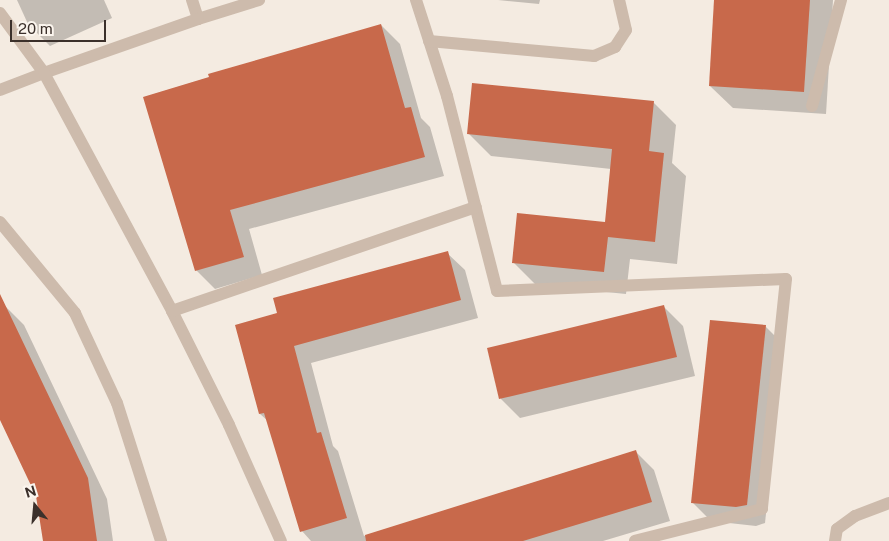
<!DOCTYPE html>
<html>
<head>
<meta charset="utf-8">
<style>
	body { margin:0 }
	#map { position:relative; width:889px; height:541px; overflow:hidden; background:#f4ebe1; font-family:"Public Sans",sans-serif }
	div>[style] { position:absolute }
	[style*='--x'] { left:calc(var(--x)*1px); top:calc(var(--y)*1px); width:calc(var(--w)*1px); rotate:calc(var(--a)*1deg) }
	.shadow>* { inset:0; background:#0003 }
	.building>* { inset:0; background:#c8694b }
	.minor>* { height:12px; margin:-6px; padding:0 6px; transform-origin:6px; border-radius:6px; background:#cdbbac }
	span { translate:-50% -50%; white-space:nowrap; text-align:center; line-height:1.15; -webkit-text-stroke:5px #fbf5ee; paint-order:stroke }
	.north { position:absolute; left:10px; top:481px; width:50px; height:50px; -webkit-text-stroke:4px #fbf5ee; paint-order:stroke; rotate:343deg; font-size:14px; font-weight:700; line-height:20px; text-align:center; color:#3b302b }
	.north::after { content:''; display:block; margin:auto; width:18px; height:22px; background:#3b302b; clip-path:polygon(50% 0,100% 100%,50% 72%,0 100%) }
	.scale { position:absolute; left:10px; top:20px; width:96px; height:22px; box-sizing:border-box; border:2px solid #3b302b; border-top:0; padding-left:6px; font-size:15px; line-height:18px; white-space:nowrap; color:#3b302b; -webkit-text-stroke:4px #fbf5ee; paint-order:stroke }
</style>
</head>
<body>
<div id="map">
	<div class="shadow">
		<i style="clip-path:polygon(17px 0,104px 0,112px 18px,50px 46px,28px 24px)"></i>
		<i style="clip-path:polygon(498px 0,540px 0,539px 4px)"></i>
		<i style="clip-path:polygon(716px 0,833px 0,826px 114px,733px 108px,710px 86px)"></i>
		<i style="clip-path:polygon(381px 25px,400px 44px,421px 118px,430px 127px,444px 176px,249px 229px,262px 275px,215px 289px,196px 270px,145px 97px)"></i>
		<i style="clip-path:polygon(653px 102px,676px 125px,672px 163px,686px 176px,677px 264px,630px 259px,626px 294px,536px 285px,513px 262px,606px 223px,611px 169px,491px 156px,469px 134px)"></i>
		<i style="clip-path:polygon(447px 253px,465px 270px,478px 318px,311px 363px,333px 446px,338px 451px,364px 536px,635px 451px,654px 470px,670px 521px,603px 541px,311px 541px,302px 531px,268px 421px,260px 414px,279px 314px)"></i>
		<i style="clip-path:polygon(5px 306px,24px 325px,107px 499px,113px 541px,44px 541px,37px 495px,0 417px,0 309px)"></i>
		<i style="clip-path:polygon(664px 307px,683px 326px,695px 376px,520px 418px,501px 399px,488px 349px)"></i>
		<i style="clip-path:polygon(765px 326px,784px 345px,765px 523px,756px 526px,711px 521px,692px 502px)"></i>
	</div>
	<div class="building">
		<i style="clip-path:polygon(714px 0,810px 0,804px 92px,709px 86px)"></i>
		<i style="clip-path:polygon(381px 24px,405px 108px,411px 107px,425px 157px,230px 210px,244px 257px,195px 271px,143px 97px,209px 77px,208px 74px)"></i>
		<i style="clip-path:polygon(472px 83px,654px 101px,649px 151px,664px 153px,655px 242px,608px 237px,604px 272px,512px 263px,517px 213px,605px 222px,612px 149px,467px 134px)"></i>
		<i style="clip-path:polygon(448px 251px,461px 300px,294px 346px,317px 433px,321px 432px,347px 518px,300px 532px,264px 413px,259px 414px,235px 325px,277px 313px,273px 298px)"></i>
		<i style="clip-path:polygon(0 294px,88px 478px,97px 541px,43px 541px,36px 496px,0 420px)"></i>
		<i style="clip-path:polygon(664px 305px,677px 357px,499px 399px,487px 348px)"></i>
		<i style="clip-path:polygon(710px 320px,766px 325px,747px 505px,736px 507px,691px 503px)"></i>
		<i style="clip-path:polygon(636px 450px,652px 502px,523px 541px,366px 541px,365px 535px)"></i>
	</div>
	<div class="minor">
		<i style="--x:192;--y:0;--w:20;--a:72"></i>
		<i style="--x:198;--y:19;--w:64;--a:-17.3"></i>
		<i style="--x:416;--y:0;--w:101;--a:72.1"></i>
		<i style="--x:447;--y:96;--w:201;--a:75.6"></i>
		<i style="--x:497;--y:291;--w:289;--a:-2.4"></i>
		<i style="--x:786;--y:279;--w:231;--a:96"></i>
		<i style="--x:762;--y:509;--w:131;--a:165.9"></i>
		<i style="--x:0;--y:13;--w:74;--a:53.7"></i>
		<i style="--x:44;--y:73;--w:47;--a:158.9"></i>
		<i style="--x:198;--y:19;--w:163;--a:160.7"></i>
		<i style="--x:44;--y:73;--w:270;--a:61.7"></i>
		<i style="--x:172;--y:311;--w:127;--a:63.4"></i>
		<i style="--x:229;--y:425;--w:127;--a:65.9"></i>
		<i style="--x:429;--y:41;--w:166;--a:5.2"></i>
		<i style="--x:594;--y:56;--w:23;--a:-23"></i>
		<i style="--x:615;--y:47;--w:20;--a:-57"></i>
		<i style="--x:626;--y:30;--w:31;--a:-103"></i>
		<i style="--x:812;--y:106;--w:110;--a:-74.7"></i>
		<i style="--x:0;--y:222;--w:118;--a:50.5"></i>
		<i style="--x:75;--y:313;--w:99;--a:65"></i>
		<i style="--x:117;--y:403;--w:145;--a:72.3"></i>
		<i style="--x:172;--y:311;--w:321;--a:-18.9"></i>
		<i style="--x:835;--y:541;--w:12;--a:-81"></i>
		<i style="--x:837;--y:529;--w:22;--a:-36"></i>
		<i style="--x:855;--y:516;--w:36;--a:-21"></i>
	</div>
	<div class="north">N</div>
	<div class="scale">20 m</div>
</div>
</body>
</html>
